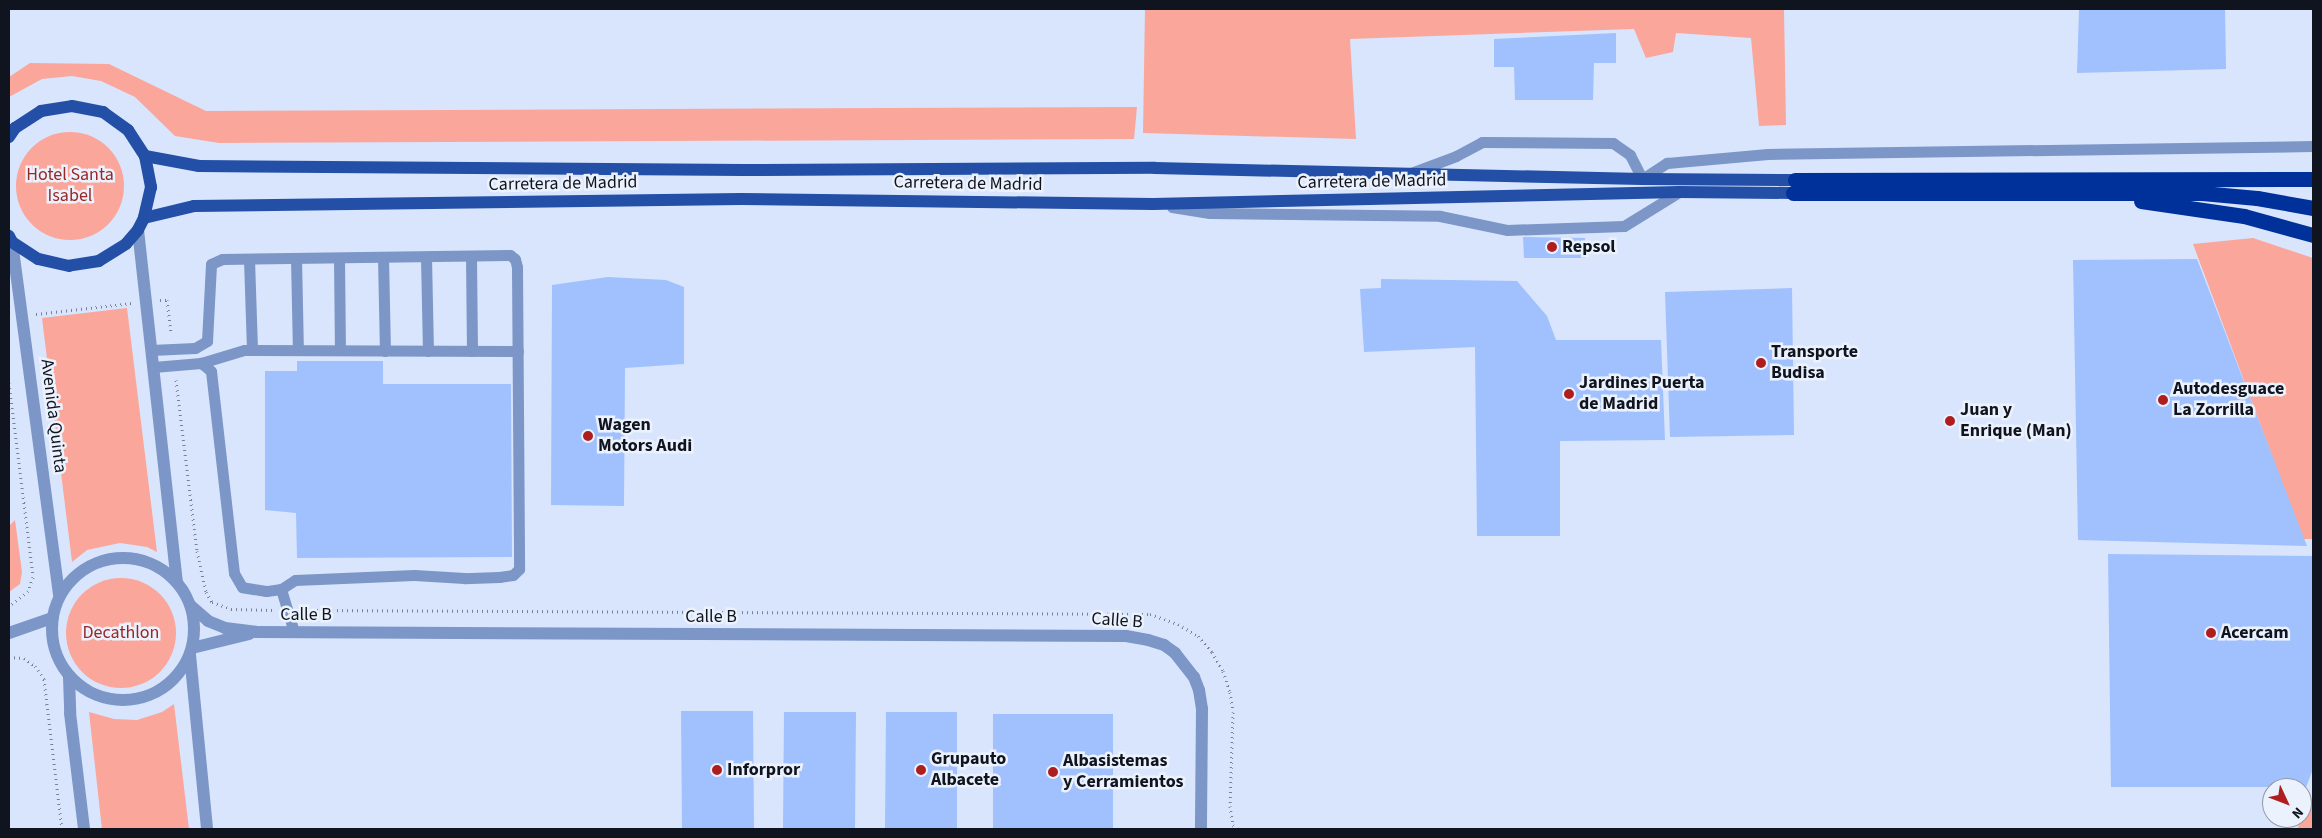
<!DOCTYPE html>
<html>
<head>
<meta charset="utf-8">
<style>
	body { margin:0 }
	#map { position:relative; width:2322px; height:838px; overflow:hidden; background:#d8e5fc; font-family:"Source Sans 3",sans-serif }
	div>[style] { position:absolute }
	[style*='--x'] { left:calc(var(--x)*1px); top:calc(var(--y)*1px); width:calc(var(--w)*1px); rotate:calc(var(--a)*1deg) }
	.green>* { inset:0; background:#fba69b }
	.round { border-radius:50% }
	.building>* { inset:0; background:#a0c1fe }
	.path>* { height:3px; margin-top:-1.5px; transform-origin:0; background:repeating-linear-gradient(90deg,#798293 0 1px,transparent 0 5px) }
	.lane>* { height:11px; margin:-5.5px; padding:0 5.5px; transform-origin:5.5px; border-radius:5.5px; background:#7b96c7 }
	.street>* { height:12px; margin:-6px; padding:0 6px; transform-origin:6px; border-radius:6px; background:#7b96c7 }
	.street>.ring { margin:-6px; padding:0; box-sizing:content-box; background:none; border:12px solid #7b96c7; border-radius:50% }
	.primary>* { height:12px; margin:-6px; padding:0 6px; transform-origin:6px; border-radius:6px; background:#234fa7 }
	.highway>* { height:15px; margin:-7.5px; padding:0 7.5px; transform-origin:7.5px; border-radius:7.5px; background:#00319a }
	.dots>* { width:14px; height:14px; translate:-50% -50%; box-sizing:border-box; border:2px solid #ebf2fd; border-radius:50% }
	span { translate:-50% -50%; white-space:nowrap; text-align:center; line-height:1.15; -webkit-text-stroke:5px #ebf2fd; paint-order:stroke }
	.park-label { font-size:18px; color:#972824 }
	.street-label { font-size:18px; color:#0f141e }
	.poi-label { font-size:18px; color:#0f141e; font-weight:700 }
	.left { translate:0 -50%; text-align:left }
	.frame { position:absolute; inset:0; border:10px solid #0f141e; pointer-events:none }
	.north { position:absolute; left:2262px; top:778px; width:50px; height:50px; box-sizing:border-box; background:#ebf2fd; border:1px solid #9399a4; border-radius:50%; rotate:133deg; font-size:14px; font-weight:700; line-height:20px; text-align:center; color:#0f141e }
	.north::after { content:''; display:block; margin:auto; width:18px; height:22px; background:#af1e1f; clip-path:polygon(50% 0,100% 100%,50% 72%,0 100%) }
</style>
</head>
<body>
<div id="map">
	<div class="green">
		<i style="clip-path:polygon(1145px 9px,1784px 9px,1786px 125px,1759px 126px,1751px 38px,1676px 33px,1673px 52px,1646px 58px,1634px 29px,1350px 39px,1356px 139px,1143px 133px)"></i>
		<i style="clip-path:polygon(30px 63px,109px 64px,206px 111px,1137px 107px,1134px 139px,219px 143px,175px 136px,135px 97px,101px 81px,72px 76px,42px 79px,9px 97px,9px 77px)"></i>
		<i class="round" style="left:16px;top:132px;width:108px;height:108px"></i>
		<i style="clip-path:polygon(2253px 238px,2313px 258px,2313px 539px,2303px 539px,2193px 244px)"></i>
		<i style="clip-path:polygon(127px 308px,157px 552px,147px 547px,120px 543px,87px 550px,72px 562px,42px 318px)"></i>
		<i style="clip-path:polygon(15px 520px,22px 572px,20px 584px,9px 592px,9px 526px)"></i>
		<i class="round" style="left:66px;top:578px;width:110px;height:110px"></i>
		<i style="clip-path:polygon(174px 704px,189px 829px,102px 829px,89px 712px,114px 719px,137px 720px,162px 712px)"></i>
		<i style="clip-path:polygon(2313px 796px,2313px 829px,2297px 829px)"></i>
	</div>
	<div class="building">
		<i style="clip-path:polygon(2079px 9px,2225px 9px,2226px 69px,2077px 73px)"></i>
		<i style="clip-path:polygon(1616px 33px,1616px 63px,1594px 63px,1593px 100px,1515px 100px,1514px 67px,1494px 67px,1494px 39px)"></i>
		<i style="clip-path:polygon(1523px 237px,1585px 238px,1586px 258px,1524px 258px)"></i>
		<i style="clip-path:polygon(2197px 259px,2307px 546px,2078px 540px,2073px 260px)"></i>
		<i style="clip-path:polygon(608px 277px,666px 280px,684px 287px,684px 364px,625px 368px,624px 506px,551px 505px,552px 285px)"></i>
		<i style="clip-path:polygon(1381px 279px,1517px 281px,1547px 316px,1556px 340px,1661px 340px,1665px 440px,1560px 441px,1560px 536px,1477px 536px,1475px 347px,1364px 352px,1360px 289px,1381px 288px)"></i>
		<i style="clip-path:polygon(1792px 288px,1794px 435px,1670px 437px,1665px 292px)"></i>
		<i style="clip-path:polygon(297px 361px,383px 361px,383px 384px,511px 384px,512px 557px,297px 558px,296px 513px,265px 510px,265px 371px,297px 371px)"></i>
		<i style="clip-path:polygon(2108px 554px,2313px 556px,2313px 769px,2302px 798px,2302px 788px,2284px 787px,2111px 787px)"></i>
		<i style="clip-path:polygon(681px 711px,753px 711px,754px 829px,682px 829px)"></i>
		<i style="clip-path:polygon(784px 712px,856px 712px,855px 829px,783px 829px)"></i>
		<i style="clip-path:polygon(886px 712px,957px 712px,957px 829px,885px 829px)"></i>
		<i style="clip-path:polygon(993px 714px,1113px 714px,1113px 829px,993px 829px)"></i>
	</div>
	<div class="path">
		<i style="--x:160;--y:300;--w:7;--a:0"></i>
		<i style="--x:167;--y:300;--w:34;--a:83"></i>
		<i style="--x:36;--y:314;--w:97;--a:-6.5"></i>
		<i style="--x:176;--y:380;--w:172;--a:83"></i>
		<i style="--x:197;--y:551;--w:42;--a:77.6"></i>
		<i style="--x:206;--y:592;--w:12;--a:59"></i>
		<i style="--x:212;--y:602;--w:20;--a:20"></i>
		<i style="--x:231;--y:609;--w:42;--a:1.4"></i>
		<i style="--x:9;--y:383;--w:195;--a:82.9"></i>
		<i style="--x:33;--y:577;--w:15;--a:110"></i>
		<i style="--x:28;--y:591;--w:24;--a:142"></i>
		<i style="--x:302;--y:610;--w:848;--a:0.27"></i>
		<i style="--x:1150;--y:614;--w:30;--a:20"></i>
		<i style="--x:1178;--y:624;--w:23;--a:31"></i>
		<i style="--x:1198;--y:636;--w:21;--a:49"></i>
		<i style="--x:1212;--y:652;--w:22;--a:60"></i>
		<i style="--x:1223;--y:671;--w:22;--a:72"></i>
		<i style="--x:1230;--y:692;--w:20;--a:81"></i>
		<i style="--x:1233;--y:712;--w:94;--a:91.8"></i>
		<i style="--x:1230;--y:806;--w:19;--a:81"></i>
		<i style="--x:1233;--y:825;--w:6;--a:39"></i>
		<i style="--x:9;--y:657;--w:15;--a:4"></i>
		<i style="--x:24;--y:658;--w:14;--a:36"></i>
		<i style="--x:35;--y:666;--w:16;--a:55"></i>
		<i style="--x:44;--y:679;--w:151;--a:83.2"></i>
	</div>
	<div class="lane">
		<i style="--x:1411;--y:173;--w:48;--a:-20.7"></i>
		<i style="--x:1456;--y:156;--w:30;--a:-28"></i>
		<i style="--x:1482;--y:142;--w:131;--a:0.4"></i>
		<i style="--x:1613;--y:143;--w:21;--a:35"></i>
		<i style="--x:1630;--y:155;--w:27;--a:63"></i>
		<i style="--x:1642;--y:179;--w:30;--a:-33"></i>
		<i style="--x:1667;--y:163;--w:101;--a:-5.1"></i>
		<i style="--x:1768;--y:154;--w:545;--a:-0.84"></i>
		<i style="--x:1172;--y:207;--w:38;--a:9"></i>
		<i style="--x:1210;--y:213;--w:230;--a:0.7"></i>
		<i style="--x:1440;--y:216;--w:68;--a:11.8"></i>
		<i style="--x:1507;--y:230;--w:117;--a:-2"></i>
		<i style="--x:1624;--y:226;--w:65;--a:-31.7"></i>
		<i style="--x:471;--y:256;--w:95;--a:89.4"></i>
		<i style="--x:383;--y:257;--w:94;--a:88.8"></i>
		<i style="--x:426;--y:257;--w:94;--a:88.8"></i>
		<i style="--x:296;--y:258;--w:92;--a:88.8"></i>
		<i style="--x:339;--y:258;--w:92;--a:89.4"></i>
		<i style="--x:249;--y:259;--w:91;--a:88.1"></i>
		<i style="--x:151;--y:350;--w:44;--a:-2.6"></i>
		<i style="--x:195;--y:348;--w:14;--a:-30"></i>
		<i style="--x:207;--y:341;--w:77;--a:-87"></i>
		<i style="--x:211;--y:264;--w:12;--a:-24"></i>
		<i style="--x:222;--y:259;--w:288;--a:-0.8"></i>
		<i style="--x:510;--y:255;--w:6;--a:39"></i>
		<i style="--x:515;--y:259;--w:8;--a:76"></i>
		<i style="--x:517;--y:267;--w:302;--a:89.6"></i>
		<i style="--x:519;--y:569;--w:8;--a:135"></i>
		<i style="--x:513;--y:575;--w:14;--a:172"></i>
		<i style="--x:499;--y:577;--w:35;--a:178"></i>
		<i style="--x:464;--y:578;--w:50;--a:-176.6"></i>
		<i style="--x:414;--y:575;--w:119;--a:177.6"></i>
		<i style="--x:295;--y:580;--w:17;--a:147"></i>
		<i style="--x:281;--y:589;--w:15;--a:172"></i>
		<i style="--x:266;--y:591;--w:24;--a:-171"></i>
		<i style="--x:242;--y:587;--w:16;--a:-120"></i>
		<i style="--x:234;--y:573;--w:203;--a:-96.5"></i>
		<i style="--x:211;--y:371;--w:13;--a:-141"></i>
		<i style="--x:201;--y:363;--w:48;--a:175.2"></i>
		<i style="--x:201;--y:363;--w:45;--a:-16.8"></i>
		<i style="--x:244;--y:350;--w:274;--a:0.2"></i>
		<i style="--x:281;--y:589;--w:45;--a:73.2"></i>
	</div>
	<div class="street">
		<i style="--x:138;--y:230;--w:354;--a:83.7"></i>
		<i style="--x:12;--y:242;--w:356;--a:82.4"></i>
		<i class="ring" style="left:52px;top:558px;width:130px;height:130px"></i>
		<i style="--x:191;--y:606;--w:23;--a:41"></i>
		<i style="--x:208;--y:621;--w:18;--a:22"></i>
		<i style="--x:225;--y:628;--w:31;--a:7"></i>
		<i style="--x:256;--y:632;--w:870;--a:0.26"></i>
		<i style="--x:1126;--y:636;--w:22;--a:10"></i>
		<i style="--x:1148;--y:640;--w:17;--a:17"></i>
		<i style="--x:1164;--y:645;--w:14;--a:36"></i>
		<i style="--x:1175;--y:653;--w:31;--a:52"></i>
		<i style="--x:1194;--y:677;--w:14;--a:69"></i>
		<i style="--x:1199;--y:690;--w:19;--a:81"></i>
		<i style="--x:1202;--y:709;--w:120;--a:90.5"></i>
		<i style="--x:9;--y:633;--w:46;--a:-19.2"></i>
		<i style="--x:192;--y:648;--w:59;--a:-13.8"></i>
		<i style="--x:190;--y:655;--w:175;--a:84.4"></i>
		<i style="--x:69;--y:677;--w:36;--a:88"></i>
		<i style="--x:70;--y:713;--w:117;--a:83.1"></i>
	</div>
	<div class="primary">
		<i style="--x:9;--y:137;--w:11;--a:-56"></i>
		<i style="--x:15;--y:128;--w:31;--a:-33"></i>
		<i style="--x:41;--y:111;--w:31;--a:-9"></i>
		<i style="--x:72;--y:106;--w:32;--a:11"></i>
		<i style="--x:103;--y:112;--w:31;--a:36"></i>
		<i style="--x:128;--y:130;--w:31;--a:57"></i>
		<i style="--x:145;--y:156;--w:32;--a:79"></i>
		<i style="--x:151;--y:187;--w:32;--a:103"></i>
		<i style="--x:144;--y:218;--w:13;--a:117"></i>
		<i style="--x:138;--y:230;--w:18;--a:131"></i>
		<i style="--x:126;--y:244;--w:32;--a:148"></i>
		<i style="--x:99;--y:261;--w:30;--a:171"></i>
		<i style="--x:69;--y:266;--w:32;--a:-167"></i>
		<i style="--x:38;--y:259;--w:31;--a:-147"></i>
		<i style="--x:12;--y:242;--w:7;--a:-117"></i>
		<i style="--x:145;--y:156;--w:55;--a:10.5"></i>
		<i style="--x:199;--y:166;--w:544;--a:0.42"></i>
		<i style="--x:743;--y:170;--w:412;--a:-0.3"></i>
		<i style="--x:1155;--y:168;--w:487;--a:1.3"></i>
		<i style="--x:1642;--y:179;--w:153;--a:0.4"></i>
		<i style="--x:144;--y:218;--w:51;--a:-13.5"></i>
		<i style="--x:194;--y:206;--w:547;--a:-0.73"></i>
		<i style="--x:741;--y:199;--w:412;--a:0.7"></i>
		<i style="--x:1153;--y:204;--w:526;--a:-1.31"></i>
		<i style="--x:1679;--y:192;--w:114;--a:0.5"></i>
	</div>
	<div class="highway">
		<i style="--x:1795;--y:180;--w:518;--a:-0.11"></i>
		<i style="--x:1793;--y:193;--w:409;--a:0"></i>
		<i style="--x:2202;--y:193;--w:55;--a:5.2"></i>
		<i style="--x:2257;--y:198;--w:57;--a:10.1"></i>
		<i style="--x:2141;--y:201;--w:104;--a:8.3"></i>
		<i style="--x:2244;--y:216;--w:72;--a:15.4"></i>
	</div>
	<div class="dots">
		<i style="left:1552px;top:247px;background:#af1e1f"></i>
		<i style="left:1761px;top:363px;background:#af1e1f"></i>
		<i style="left:1569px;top:394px;background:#af1e1f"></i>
		<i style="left:2163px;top:400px;background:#af1e1f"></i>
		<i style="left:1950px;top:421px;background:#af1e1f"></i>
		<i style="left:588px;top:436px;background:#af1e1f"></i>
		<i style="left:2211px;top:633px;background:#af1e1f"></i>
		<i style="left:717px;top:770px;background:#af1e1f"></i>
		<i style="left:921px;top:770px;background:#af1e1f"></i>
		<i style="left:1053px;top:772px;background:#af1e1f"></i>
	</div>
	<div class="park-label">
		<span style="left:70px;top:186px">Hotel Santa<br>Isabel</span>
		<span style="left:121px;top:633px">Decathlon</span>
	</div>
	<div class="street-label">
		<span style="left:1372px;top:182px;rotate:-1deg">Carretera de Madrid</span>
		<span style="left:563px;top:184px;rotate:-1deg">Carretera de Madrid</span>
		<span style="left:968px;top:184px;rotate:1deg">Carretera de Madrid</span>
		<span style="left:53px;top:416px;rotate:83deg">Avenida Quinta</span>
		<span style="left:306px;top:615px">Calle B</span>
		<span style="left:711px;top:617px">Calle B</span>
		<span style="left:1117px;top:621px;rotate:4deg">Calle B</span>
	</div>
	<div class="poi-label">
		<span class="left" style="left:1562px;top:247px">Repsol</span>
		<span class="left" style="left:1771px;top:363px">Transporte<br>Budisa</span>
		<span class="left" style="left:1579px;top:394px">Jardines Puerta<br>de Madrid</span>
		<span class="left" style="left:2173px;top:400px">Autodesguace<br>La Zorrilla</span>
		<span class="left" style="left:1960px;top:421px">Juan y<br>Enrique (Man)</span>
		<span class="left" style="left:598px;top:436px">Wagen<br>Motors Audi</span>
		<span class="left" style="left:2221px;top:633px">Acercam</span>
		<span class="left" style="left:931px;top:770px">Grupauto<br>Albacete</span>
		<span class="left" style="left:1063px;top:772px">Albasistemas<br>y Cerramientos</span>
		<span class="left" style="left:727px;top:770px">Inforpror</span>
	</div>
	<div class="frame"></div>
	<div class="north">N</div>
</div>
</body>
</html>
